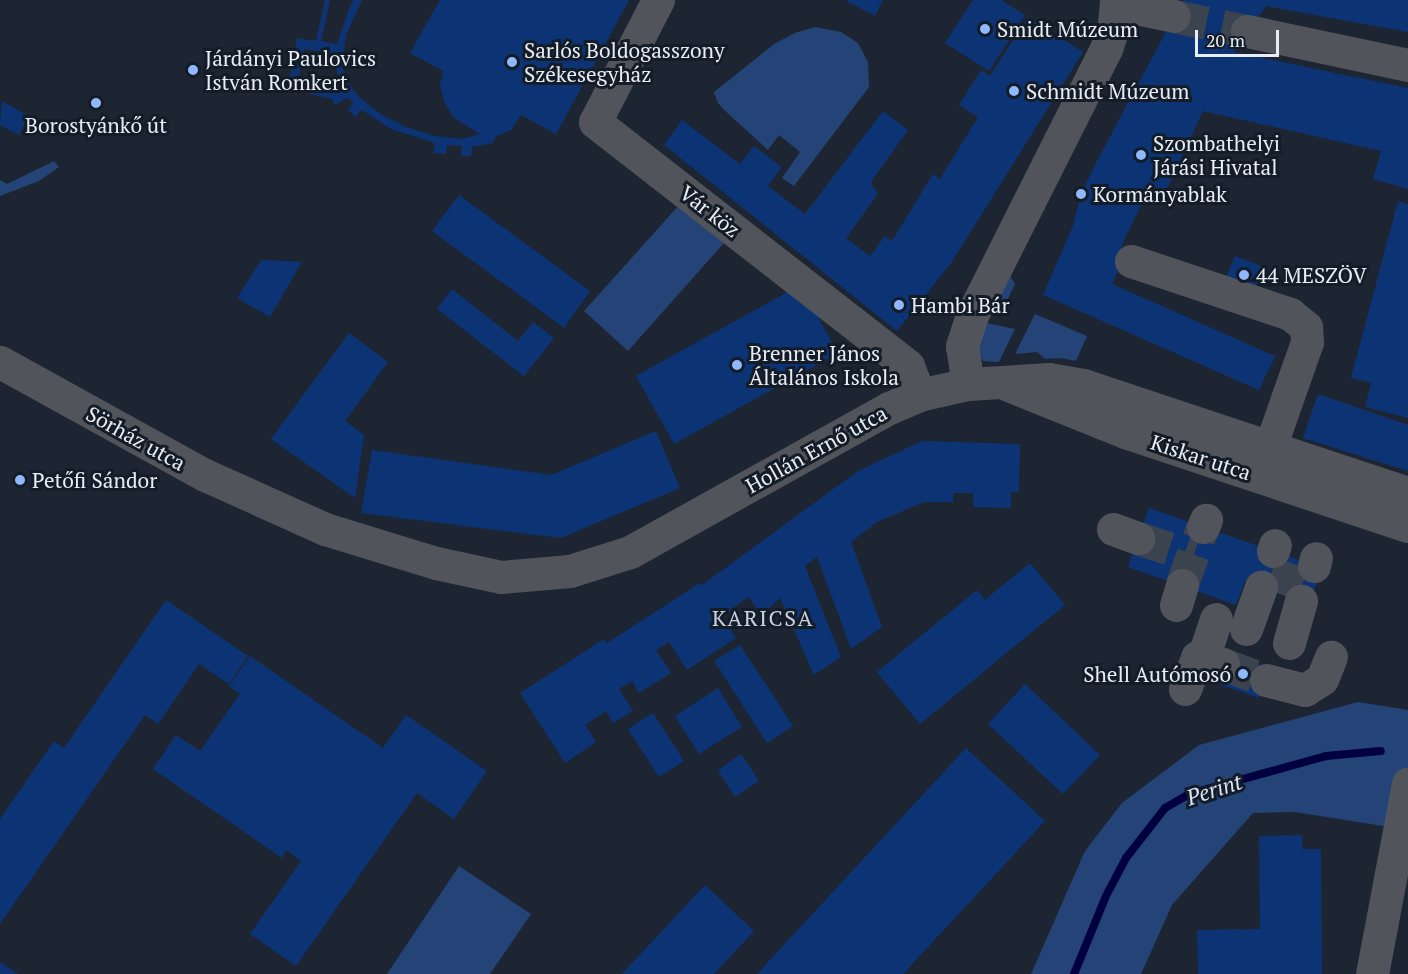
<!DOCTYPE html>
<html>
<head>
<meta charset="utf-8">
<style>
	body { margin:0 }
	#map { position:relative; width:1408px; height:974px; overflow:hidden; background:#1d2532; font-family:"PT Serif",serif }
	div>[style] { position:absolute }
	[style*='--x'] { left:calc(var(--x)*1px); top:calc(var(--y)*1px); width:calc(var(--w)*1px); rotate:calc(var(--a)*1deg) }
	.green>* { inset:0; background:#244376 }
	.stream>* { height:8px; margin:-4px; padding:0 4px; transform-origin:4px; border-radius:4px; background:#000041 }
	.building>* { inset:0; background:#0c3475 }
	.minor-tunnel>* { height:33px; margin-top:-16.5px; transform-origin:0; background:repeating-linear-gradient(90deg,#3b434f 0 33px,transparent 0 49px) }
	.minor>* { height:33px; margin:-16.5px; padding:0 16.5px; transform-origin:16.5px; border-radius:16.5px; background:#51555b }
	.dots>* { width:16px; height:16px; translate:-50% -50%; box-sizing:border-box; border:3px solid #141c28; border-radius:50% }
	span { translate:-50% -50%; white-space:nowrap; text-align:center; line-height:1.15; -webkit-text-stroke:6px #141c28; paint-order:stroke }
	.poi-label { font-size:21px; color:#e7edf5 }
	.left { translate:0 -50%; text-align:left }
	.right { translate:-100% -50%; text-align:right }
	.street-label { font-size:21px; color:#e7edf5 }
	.neighbourhood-label { font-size:22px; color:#c6d1e2; letter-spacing:1.5px }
	.water-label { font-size:22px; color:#d7e3f7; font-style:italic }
	.scale { position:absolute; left:1195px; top:30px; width:84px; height:27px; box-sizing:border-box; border:3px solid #e7edf5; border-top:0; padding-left:8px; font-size:18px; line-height:21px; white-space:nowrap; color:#e7edf5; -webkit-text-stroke:4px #141c28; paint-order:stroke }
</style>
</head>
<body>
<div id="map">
	<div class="green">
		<i style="clip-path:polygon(815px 27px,841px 32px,858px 43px,868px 62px,869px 87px,794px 186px,782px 178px,800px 152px,779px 135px,768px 150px,723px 109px,718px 103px,714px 92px,774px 44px,795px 33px)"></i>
		<i style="clip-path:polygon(54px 161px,59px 167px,39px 181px,0 196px,0 180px,7px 184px)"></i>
		<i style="clip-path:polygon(680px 204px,724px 243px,628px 351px,584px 311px)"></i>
		<i style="clip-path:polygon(1010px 276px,1015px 284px,1005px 305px,990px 312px)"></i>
		<i style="clip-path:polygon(1035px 314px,1087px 336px,1076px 361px,1061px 358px,1045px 359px,1037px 352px,1015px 354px)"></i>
		<i style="clip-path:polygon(978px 321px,1015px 329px,999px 362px,983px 361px,977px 352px)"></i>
		<i style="clip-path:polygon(1358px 702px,1408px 710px,1408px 830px,1295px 812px,1253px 813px,1172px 905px,1141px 974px,1031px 974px,1085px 851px,1122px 803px,1199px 745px)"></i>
		<i style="clip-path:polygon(459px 866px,531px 914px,490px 974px,387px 974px)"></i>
	</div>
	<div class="stream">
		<i style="--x:1074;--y:974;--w:84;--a:-67.7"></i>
		<i style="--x:1106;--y:896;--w:43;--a:-62.2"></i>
		<i style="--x:1126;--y:858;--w:63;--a:-52"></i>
		<i style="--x:1165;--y:808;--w:28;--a:-30"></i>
		<i style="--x:1189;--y:794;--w:142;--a:-15.5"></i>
		<i style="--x:1326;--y:756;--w:55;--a:-5.2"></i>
	</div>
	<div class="building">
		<i style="clip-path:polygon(evenodd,325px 0,330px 0,321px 41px,337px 44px,350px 6px,353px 0,362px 0,346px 35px,342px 65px,348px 82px,359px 97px,382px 115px,406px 127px,435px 136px,462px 139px,480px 134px,454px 118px,445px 104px,440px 85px,443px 71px,410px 53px,440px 0,629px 0,556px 134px,521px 115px,511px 130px,496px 136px,493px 143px,472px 147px,471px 156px,461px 156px,462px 146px,447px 145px,446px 154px,433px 153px,435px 143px,391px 129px,362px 110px,355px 117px,348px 110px,353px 103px,348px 97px,335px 105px,332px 99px,288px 89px,297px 38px,316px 41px,325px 0,304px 49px,335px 54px,335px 66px,342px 85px,332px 90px,298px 82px,304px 49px)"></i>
		<i style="clip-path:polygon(845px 0,883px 0,875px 16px)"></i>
		<i style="clip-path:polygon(973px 0,1001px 0,1025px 15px,989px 71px,945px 43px)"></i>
		<i style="clip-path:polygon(1183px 0,1408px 0,1408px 32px,1266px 6px,1233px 52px,1408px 88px,1408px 189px,1373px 179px,1381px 151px,1203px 111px,1165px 193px,1150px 186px,1121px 247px,1127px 250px,1112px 284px,1275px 356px,1259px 390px,1043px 295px,1073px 226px,1081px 194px,1097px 161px)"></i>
		<i style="clip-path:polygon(1028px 17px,1083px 52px,951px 263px,897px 331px,664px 145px,682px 120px,740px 164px,754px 146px,782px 167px,768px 186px,805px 214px,883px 111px,908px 130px,871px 182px,878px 194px,846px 238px,870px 256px,885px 236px,892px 241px,933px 174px,940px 179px,978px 117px,959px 105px,981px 70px,990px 76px)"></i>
		<i style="clip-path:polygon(2px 101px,28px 116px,19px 135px,0 125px)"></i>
		<i style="clip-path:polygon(459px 195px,590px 291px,564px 328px,432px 231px)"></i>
		<i style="clip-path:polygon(1398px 201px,1408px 204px,1408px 418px,1365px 407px,1371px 383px,1351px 378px)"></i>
		<i style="clip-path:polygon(1235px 256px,1264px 267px,1252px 294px,1224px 283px)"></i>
		<i style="clip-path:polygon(261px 260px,302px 262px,270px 317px,237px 298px)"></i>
		<i style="clip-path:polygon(800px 285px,838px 353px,674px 444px,636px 376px)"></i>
		<i style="clip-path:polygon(452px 289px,518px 341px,533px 322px,554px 338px,524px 376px,437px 309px)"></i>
		<i style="clip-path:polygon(349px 333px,388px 362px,345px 421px,364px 435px,355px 498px,271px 439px)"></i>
		<i style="clip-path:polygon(1318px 394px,1408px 425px,1408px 471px,1303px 438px)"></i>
		<i style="clip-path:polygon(656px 431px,680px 488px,561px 538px,361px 513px,372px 450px,551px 475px)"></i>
		<i style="clip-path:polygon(922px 441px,1020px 444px,1019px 492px,1011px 492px,1011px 508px,973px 507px,973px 493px,953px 493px,953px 502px,924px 502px,877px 522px,851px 542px,882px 627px,851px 649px,817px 557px,805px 566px,841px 657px,814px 675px,780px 598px,762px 615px,748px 597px,722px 616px,736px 638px,687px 670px,669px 642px,656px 650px,671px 673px,639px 693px,632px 681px,619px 689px,633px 711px,613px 723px,606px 711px,585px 725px,596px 742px,565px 763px,520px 693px,604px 639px,607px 643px,700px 583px,702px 585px,858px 471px)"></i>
		<i style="clip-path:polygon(1149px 508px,1322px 568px,1309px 604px,1245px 581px,1236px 605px,1128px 567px)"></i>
		<i style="clip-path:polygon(1030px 563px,1065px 605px,920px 724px,877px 672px,977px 590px,985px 600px)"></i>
		<i style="clip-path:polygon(166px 600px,248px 656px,229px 684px,199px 664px,158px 724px,145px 715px,0 924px,0 819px,54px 741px,64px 748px)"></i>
		<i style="clip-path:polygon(740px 645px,793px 726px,767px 743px,714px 661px)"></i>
		<i style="clip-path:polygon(1227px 653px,1270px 668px,1259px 698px,1216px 683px)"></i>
		<i style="clip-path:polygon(250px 656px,383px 748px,406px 715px,487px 771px,454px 819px,417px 793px,296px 966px,250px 934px,301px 861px,286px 850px,282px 858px,153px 769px,176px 735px,200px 751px,240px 694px,229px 686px)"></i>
		<i style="clip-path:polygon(1025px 684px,1100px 755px,1063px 794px,988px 724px)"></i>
		<i style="clip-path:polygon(718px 688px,742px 727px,699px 754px,675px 716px)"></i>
		<i style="clip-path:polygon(653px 713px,684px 761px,659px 777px,628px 729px)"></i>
		<i style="clip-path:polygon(966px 748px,1045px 821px,903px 974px,757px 974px)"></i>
		<i style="clip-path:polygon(741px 754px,759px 781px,735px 797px,718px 770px)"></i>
		<i style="clip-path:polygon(1302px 835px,1302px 849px,1321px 849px,1322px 974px,1198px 974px,1197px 930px,1260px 929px,1259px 836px)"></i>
		<i style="clip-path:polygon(705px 885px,754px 931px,714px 974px,622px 974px)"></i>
		<i style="clip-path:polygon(0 962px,18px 974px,0 974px)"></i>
	</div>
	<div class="minor-tunnel">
		<i style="--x:1174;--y:16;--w:75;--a:11.6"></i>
		<i style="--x:1138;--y:538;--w:58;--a:18.1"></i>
		<i style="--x:1182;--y:585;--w:62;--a:-70.1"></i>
		<i style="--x:1281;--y:594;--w:37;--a:-70"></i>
		<i style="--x:1223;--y:664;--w:46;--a:20.4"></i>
	</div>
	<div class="minor">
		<i style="--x:658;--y:0;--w:137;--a:117.3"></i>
		<i style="--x:595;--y:122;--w:397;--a:37.9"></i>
		<i style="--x:908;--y:366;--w:31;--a:69"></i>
		<i style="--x:1117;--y:4;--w:58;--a:11.9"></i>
		<i style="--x:1247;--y:31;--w:165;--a:11.9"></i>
		<i style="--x:1131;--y:261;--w:168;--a:18.4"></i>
		<i style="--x:1290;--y:314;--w:21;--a:39"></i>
		<i style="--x:1306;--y:327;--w:15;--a:86"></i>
		<i style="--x:1307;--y:342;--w:111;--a:109.4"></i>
		<i style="--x:0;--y:362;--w:234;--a:28.9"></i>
		<i style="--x:205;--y:475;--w:132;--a:24.2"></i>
		<i style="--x:325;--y:529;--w:116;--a:17"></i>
		<i style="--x:436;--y:563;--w:66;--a:12.2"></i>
		<i style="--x:501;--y:577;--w:69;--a:-5"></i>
		<i style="--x:570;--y:571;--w:63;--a:-17.6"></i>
		<i style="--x:630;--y:552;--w:296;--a:-29.1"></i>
		<i style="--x:889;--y:408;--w:33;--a:-23"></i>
		<i style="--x:919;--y:395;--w:50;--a:-12.7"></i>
		<i style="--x:968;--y:384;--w:81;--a:-3.5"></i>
		<i style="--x:1049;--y:379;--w:35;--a:10"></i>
		<i style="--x:1083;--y:385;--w:342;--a:18.4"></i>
		<i style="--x:968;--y:384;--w:38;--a:-99"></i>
		<i style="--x:962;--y:346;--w:35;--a:-72"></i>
		<i style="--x:973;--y:313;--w:296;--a:-63.3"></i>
		<i style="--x:1106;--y:49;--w:26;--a:-72"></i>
		<i style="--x:1114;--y:24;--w:24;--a:-85"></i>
		<i style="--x:1008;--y:385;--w:126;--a:21.9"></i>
		<i style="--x:1125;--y:432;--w:298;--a:18.4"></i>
		<i style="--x:1203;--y:527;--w:8;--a:-67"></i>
		<i style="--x:1113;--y:529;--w:27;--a:20"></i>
		<i style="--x:1273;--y:551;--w:6;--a:-72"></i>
		<i style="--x:1314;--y:566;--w:8;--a:-76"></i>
		<i style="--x:1176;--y:605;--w:21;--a:-73"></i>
		<i style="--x:1246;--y:629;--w:45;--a:-70.3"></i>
		<i style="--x:1289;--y:643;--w:44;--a:-74.1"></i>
		<i style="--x:1203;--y:658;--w:41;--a:-71.6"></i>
		<i style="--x:1266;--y:680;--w:40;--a:14.4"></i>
		<i style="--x:1305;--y:690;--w:20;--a:-33"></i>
		<i style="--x:1322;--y:679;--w:24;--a:-68"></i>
		<i style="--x:1185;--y:689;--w:34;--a:-69"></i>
		<i style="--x:1197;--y:657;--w:27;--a:15"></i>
		<i style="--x:1372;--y:974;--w:194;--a:-79.3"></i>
	</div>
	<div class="dots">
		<i style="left:985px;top:29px;background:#8fb8fd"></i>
		<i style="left:512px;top:62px;background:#8fb8fd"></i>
		<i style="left:193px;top:70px;background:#8fb8fd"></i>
		<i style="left:1014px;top:91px;background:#8fb8fd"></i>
		<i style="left:96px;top:103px;background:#8fb8fd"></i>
		<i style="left:1141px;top:155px;background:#8fb8fd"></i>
		<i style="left:1081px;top:194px;background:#8fb8fd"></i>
		<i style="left:1244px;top:275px;background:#8fb8fd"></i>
		<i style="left:899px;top:305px;background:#8fb8fd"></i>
		<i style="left:737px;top:365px;background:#8fb8fd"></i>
		<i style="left:20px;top:480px;background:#8fb8fd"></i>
		<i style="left:1243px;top:674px;background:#8fb8fd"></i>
	</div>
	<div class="poi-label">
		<span class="left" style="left:997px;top:29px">Smidt Múzeum</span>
		<span class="left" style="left:524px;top:62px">Sarlós Boldogasszony<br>Székesegyház</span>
		<span class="left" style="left:205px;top:70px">Járdányi Paulovics<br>István Romkert</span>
		<span class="left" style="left:1026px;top:91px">Schmidt Múzeum</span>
		<span style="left:96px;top:125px">Borostyánkő út</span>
		<span class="left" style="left:1153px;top:155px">Szombathelyi<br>Járási Hivatal</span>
		<span class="left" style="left:1093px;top:194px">Kormányablak</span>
		<span class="left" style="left:1256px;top:275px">44 MESZÖV</span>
		<span class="left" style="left:911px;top:305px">Hambi Bár</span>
		<span class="left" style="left:749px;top:365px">Brenner János<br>Általános Iskola</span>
		<span class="left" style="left:32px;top:480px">Petőfi Sándor</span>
		<span class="right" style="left:1231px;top:674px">Shell Autómosó</span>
	</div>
	<div class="street-label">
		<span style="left:710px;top:211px;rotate:38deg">Vár köz</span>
		<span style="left:136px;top:438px;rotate:29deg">Sörház utca</span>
		<span style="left:816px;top:449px;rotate:-29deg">Hollán Ernő utca</span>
		<span style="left:1201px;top:457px;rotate:18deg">Kiskar utca</span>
	</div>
	<div class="neighbourhood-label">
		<span style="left:763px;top:618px">KARICSA</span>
	</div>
	<div class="water-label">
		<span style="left:1214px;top:789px;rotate:-18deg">Perint</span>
	</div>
	<div class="scale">20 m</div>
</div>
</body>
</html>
